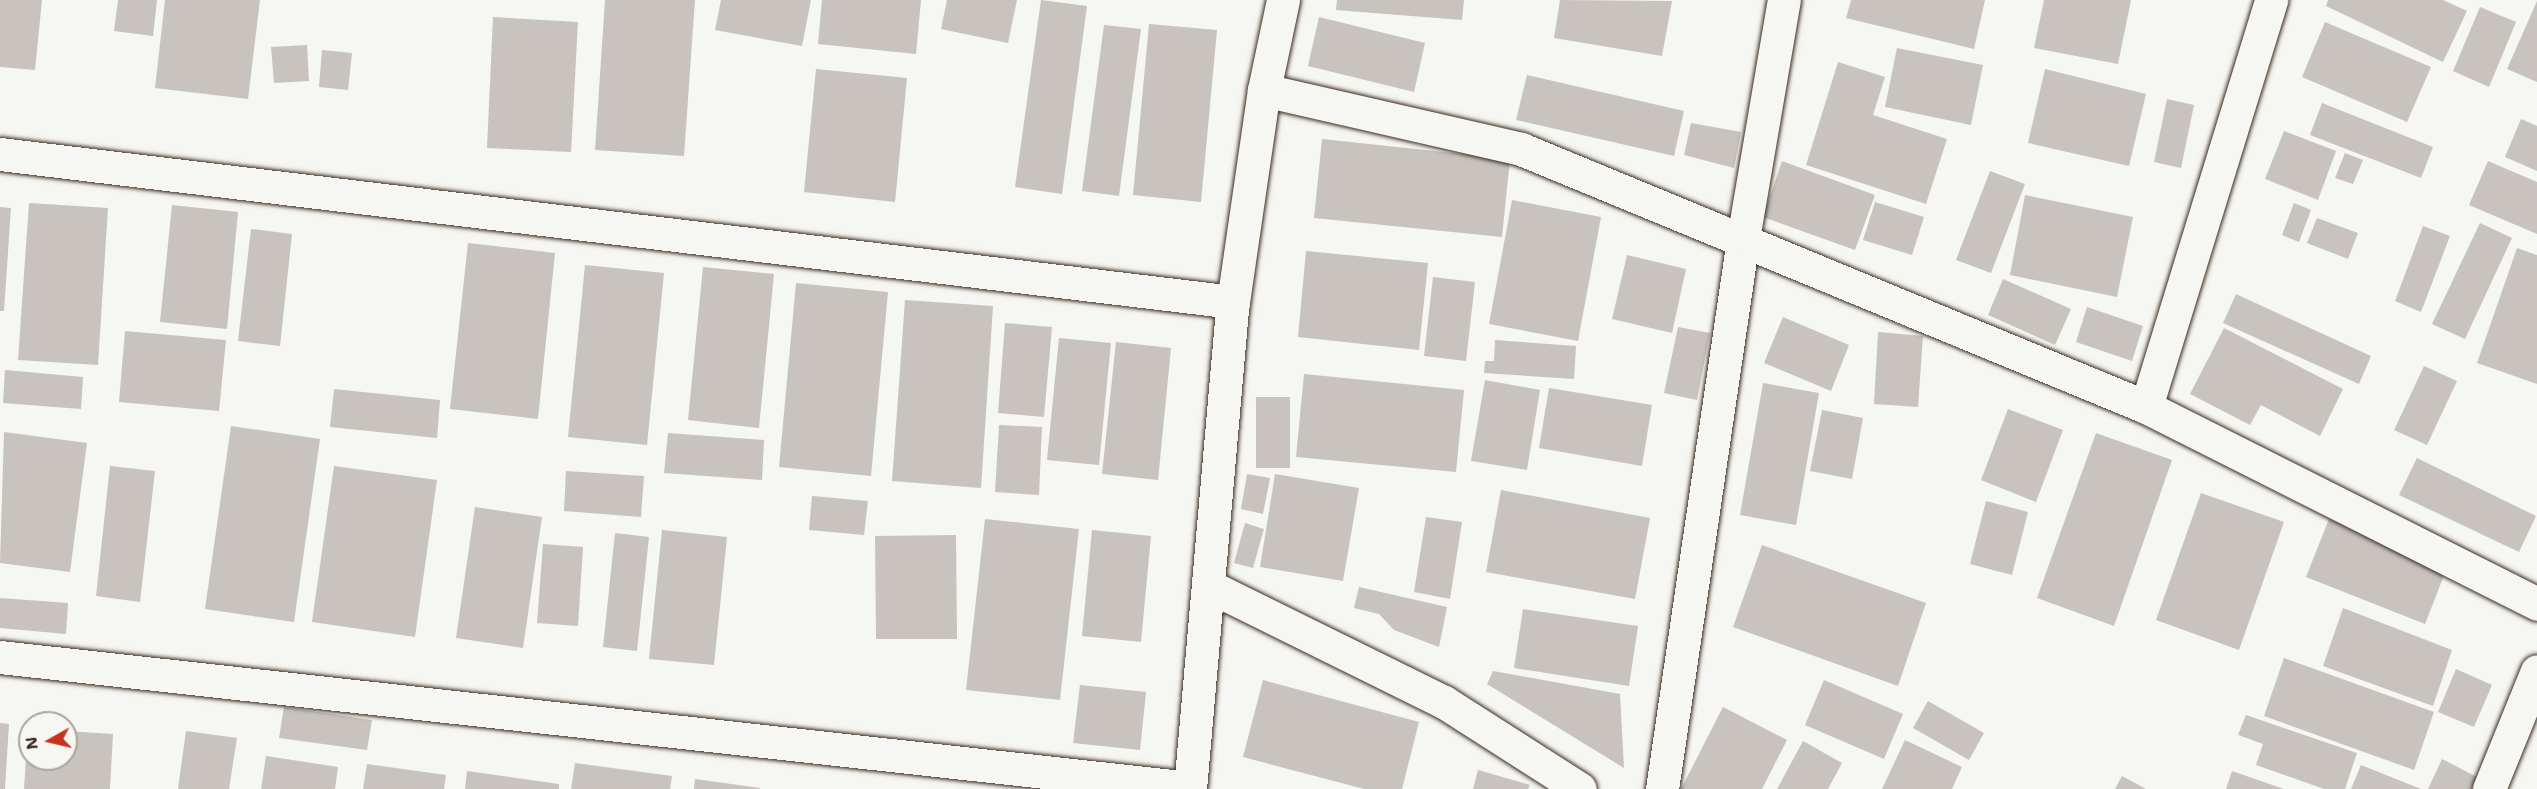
<!DOCTYPE html>
<html>
<head>
<meta charset="utf-8">
<style>
	body { margin:0 }
	#map { position:relative; width:2537px; height:789px; overflow:hidden; background:#f6f6f2; font-family:"Shantell Sans",sans-serif }
	div>[style] { position:absolute }
	[style*='--x'] { left:calc(var(--x)*1px); top:calc(var(--y)*1px); width:calc(var(--w)*1px); rotate:calc(var(--a)*1deg) }
	.building>* { inset:0; background:#c8c3be }
	.roads { filter:drop-shadow(0 0 2px #3b2a1e) drop-shadow(0 0 2px #3b2a1e) }
	.minor>* { height:33px; margin:-16.5px; padding:0 16.5px; transform-origin:16.5px; border-radius:16.5px; background:#f6f6f2 }
	span { translate:-50% -50%; white-space:nowrap; text-align:center; line-height:1.15; -webkit-text-stroke:4.5px #f6f6f2; paint-order:stroke }
	.north { position:absolute; left:18px; top:711px; width:60px; height:60px; box-sizing:border-box; background:#f6f6f2; border:2px solid #aba49d; border-radius:50%; rotate:262deg; font-size:16px; font-weight:700; line-height:24px; text-align:center; color:#3b2a1e }
	.north::after { content:''; display:block; margin:auto; width:21px; height:27px; background:#c8321e; clip-path:polygon(50% 0,100% 100%,50% 72%,0 100%) }
</style>
</head>
<body>
<div id="map">
	<div class="building">
		<i style="clip-path:polygon(0 0,42px 0,35px 70px,0 67px)"></i>
		<i style="clip-path:polygon(118px 0,157px 0,153px 36px,114px 31px)"></i>
		<i style="clip-path:polygon(165px 0,260px 0,248px 99px,155px 88px)"></i>
		<i style="clip-path:polygon(605px 0,695px 0,684px 156px,595px 150px)"></i>
		<i style="clip-path:polygon(721px 0,811px 0,802px 46px,715px 30px)"></i>
		<i style="clip-path:polygon(822px 0,921px 0,916px 54px,818px 44px)"></i>
		<i style="clip-path:polygon(947px 0,1017px 0,1008px 43px,941px 29px)"></i>
		<i style="clip-path:polygon(1041px 0,1087px 6px,1062px 194px,1015px 187px)"></i>
		<i style="clip-path:polygon(1337px 0,1464px 0,1462px 20px,1336px 10px)"></i>
		<i style="clip-path:polygon(1560px 0,1672px 1px,1662px 56px,1554px 38px)"></i>
		<i style="clip-path:polygon(1851px 0,1985px 0,1974px 49px,1846px 18px)"></i>
		<i style="clip-path:polygon(2044px 0,2131px 0,2118px 64px,2034px 48px)"></i>
		<i style="clip-path:polygon(2328px 0,2443px 0,2467px 11px,2443px 62px,2326px 6px)"></i>
		<i style="clip-path:polygon(2537px 1px,2537px 82px,2507px 69px)"></i>
		<i style="clip-path:polygon(2480px 7px,2516px 22px,2489px 87px,2453px 71px)"></i>
		<i style="clip-path:polygon(493px 17px,578px 22px,571px 152px,487px 148px)"></i>
		<i style="clip-path:polygon(1319px 17px,1425px 43px,1414px 92px,1308px 66px)"></i>
		<i style="clip-path:polygon(2325px 22px,2431px 67px,2407px 122px,2302px 77px)"></i>
		<i style="clip-path:polygon(1149px 24px,1217px 30px,1201px 202px,1133px 195px)"></i>
		<i style="clip-path:polygon(1104px 25px,1141px 29px,1119px 196px,1082px 191px)"></i>
		<i style="clip-path:polygon(307px 45px,309px 81px,274px 83px,271px 47px)"></i>
		<i style="clip-path:polygon(1897px 48px,1983px 65px,1971px 125px,1885px 107px)"></i>
		<i style="clip-path:polygon(322px 50px,352px 53px,348px 90px,319px 87px)"></i>
		<i style="clip-path:polygon(1838px 62px,1885px 77px,1873px 115px,1947px 139px,1926px 204px,1806px 165px)"></i>
		<i style="clip-path:polygon(816px 69px,907px 78px,895px 202px,804px 192px)"></i>
		<i style="clip-path:polygon(2045px 69px,2146px 94px,2129px 166px,2028px 143px)"></i>
		<i style="clip-path:polygon(1527px 75px,1684px 111px,1674px 156px,1516px 120px)"></i>
		<i style="clip-path:polygon(2167px 99px,2194px 105px,2181px 168px,2154px 162px)"></i>
		<i style="clip-path:polygon(2322px 103px,2433px 147px,2421px 178px,2310px 135px)"></i>
		<i style="clip-path:polygon(2521px 119px,2537px 126px,2537px 171px,2505px 157px)"></i>
		<i style="clip-path:polygon(1691px 123px,1741px 132px,1734px 168px,1684px 155px)"></i>
		<i style="clip-path:polygon(2284px 131px,2336px 151px,2318px 200px,2265px 179px)"></i>
		<i style="clip-path:polygon(1322px 139px,1510px 159px,1502px 237px,1314px 218px)"></i>
		<i style="clip-path:polygon(2345px 153px,2363px 160px,2353px 184px,2335px 178px)"></i>
		<i style="clip-path:polygon(1782px 161px,1875px 195px,1855px 250px,1763px 217px)"></i>
		<i style="clip-path:polygon(2488px 161px,2537px 182px,2537px 234px,2469px 205px)"></i>
		<i style="clip-path:polygon(1990px 171px,2025px 184px,1991px 273px,1956px 260px)"></i>
		<i style="clip-path:polygon(2025px 195px,2133px 217px,2117px 297px,2010px 275px)"></i>
		<i style="clip-path:polygon(1512px 200px,1601px 217px,1578px 341px,1489px 324px)"></i>
		<i style="clip-path:polygon(1875px 202px,1924px 217px,1912px 255px,1863px 240px)"></i>
		<i style="clip-path:polygon(29px 203px,108px 208px,98px 365px,18px 360px)"></i>
		<i style="clip-path:polygon(2294px 203px,2311px 210px,2299px 242px,2282px 235px)"></i>
		<i style="clip-path:polygon(172px 205px,238px 212px,227px 329px,160px 322px)"></i>
		<i style="clip-path:polygon(0 207px,11px 208px,4px 311px,0 311px)"></i>
		<i style="clip-path:polygon(2317px 218px,2358px 233px,2348px 259px,2307px 243px)"></i>
		<i style="clip-path:polygon(2480px 223px,2512px 238px,2465px 339px,2432px 324px)"></i>
		<i style="clip-path:polygon(2423px 226px,2450px 236px,2421px 312px,2395px 301px)"></i>
		<i style="clip-path:polygon(251px 229px,292px 234px,280px 346px,238px 341px)"></i>
		<i style="clip-path:polygon(468px 243px,555px 253px,538px 419px,450px 409px)"></i>
		<i style="clip-path:polygon(2517px 248px,2537px 255px,2537px 384px,2477px 363px)"></i>
		<i style="clip-path:polygon(1306px 251px,1428px 263px,1419px 350px,1298px 337px)"></i>
		<i style="clip-path:polygon(1627px 255px,1686px 269px,1672px 333px,1612px 319px)"></i>
		<i style="clip-path:polygon(585px 265px,664px 273px,647px 445px,568px 437px)"></i>
		<i style="clip-path:polygon(703px 267px,774px 274px,759px 428px,688px 420px)"></i>
		<i style="clip-path:polygon(1433px 277px,1475px 282px,1466px 361px,1424px 356px)"></i>
		<i style="clip-path:polygon(2003px 279px,2071px 309px,2055px 345px,1988px 315px)"></i>
		<i style="clip-path:polygon(796px 283px,888px 292px,871px 476px,779px 467px)"></i>
		<i style="clip-path:polygon(2236px 294px,2371px 356px,2359px 384px,2223px 323px)"></i>
		<i style="clip-path:polygon(905px 300px,993px 306px,981px 488px,892px 481px)"></i>
		<i style="clip-path:polygon(2087px 307px,2143px 326px,2132px 361px,2076px 342px)"></i>
		<i style="clip-path:polygon(1783px 317px,1849px 345px,1831px 391px,1764px 363px)"></i>
		<i style="clip-path:polygon(1005px 323px,1052px 327px,1044px 417px,998px 413px)"></i>
		<i style="clip-path:polygon(1678px 327px,1710px 333px,1697px 400px,1664px 393px)"></i>
		<i style="clip-path:polygon(2224px 328px,2343px 389px,2320px 436px,2261px 405px,2250px 425px,2190px 394px)"></i>
		<i style="clip-path:polygon(125px 331px,226px 340px,219px 411px,119px 402px)"></i>
		<i style="clip-path:polygon(1878px 332px,1923px 336px,1918px 407px,1874px 404px)"></i>
		<i style="clip-path:polygon(1059px 338px,1111px 343px,1099px 465px,1047px 460px)"></i>
		<i style="clip-path:polygon(1495px 340px,1576px 346px,1574px 379px,1484px 373px,1485px 361px,1494px 361px)"></i>
		<i style="clip-path:polygon(1116px 342px,1171px 348px,1158px 480px,1102px 474px)"></i>
		<i style="clip-path:polygon(2424px 366px,2457px 381px,2427px 445px,2394px 430px)"></i>
		<i style="clip-path:polygon(5px 370px,83px 377px,81px 409px,3px 403px)"></i>
		<i style="clip-path:polygon(1304px 374px,1464px 390px,1456px 472px,1296px 457px)"></i>
		<i style="clip-path:polygon(1485px 380px,1540px 390px,1527px 470px,1471px 461px)"></i>
		<i style="clip-path:polygon(1763px 383px,1819px 393px,1796px 525px,1740px 515px)"></i>
		<i style="clip-path:polygon(1549px 388px,1652px 405px,1642px 466px,1539px 448px)"></i>
		<i style="clip-path:polygon(334px 389px,440px 400px,437px 438px,330px 427px)"></i>
		<i style="clip-path:polygon(1256px 397px,1290px 397px,1290px 468px,1256px 468px)"></i>
		<i style="clip-path:polygon(2008px 409px,2063px 430px,2036px 502px,1981px 480px)"></i>
		<i style="clip-path:polygon(1822px 410px,1863px 418px,1852px 479px,1810px 471px)"></i>
		<i style="clip-path:polygon(999px 425px,1042px 427px,1039px 495px,995px 492px)"></i>
		<i style="clip-path:polygon(231px 426px,320px 439px,294px 622px,205px 609px)"></i>
		<i style="clip-path:polygon(4px 432px,87px 443px,70px 572px,0 563px)"></i>
		<i style="clip-path:polygon(668px 433px,764px 440px,762px 480px,664px 473px)"></i>
		<i style="clip-path:polygon(2096px 433px,2172px 460px,2114px 626px,2037px 598px)"></i>
		<i style="clip-path:polygon(2417px 458px,2536px 516px,2519px 552px,2399px 495px)"></i>
		<i style="clip-path:polygon(110px 466px,155px 471px,140px 602px,96px 596px)"></i>
		<i style="clip-path:polygon(334px 466px,437px 480px,415px 637px,312px 622px)"></i>
		<i style="clip-path:polygon(566px 471px,644px 476px,641px 517px,564px 511px)"></i>
		<i style="clip-path:polygon(1247px 474px,1270px 478px,1263px 514px,1241px 509px)"></i>
		<i style="clip-path:polygon(1275px 474px,1359px 488px,1343px 581px,1260px 567px)"></i>
		<i style="clip-path:polygon(1501px 490px,1650px 518px,1635px 599px,1486px 572px)"></i>
		<i style="clip-path:polygon(2201px 493px,2284px 522px,2239px 650px,2156px 620px)"></i>
		<i style="clip-path:polygon(812px 496px,868px 501px,864px 535px,809px 530px)"></i>
		<i style="clip-path:polygon(1986px 501px,2028px 512px,2012px 575px,1970px 564px)"></i>
		<i style="clip-path:polygon(475px 507px,542px 517px,523px 648px,456px 638px)"></i>
		<i style="clip-path:polygon(1426px 517px,1462px 522px,1450px 599px,1414px 592px)"></i>
		<i style="clip-path:polygon(985px 519px,1079px 529px,1060px 700px,966px 690px)"></i>
		<i style="clip-path:polygon(2329px 519px,2448px 565px,2425px 624px,2306px 577px)"></i>
		<i style="clip-path:polygon(1245px 523px,1264px 529px,1253px 568px,1234px 563px)"></i>
		<i style="clip-path:polygon(662px 530px,727px 537px,714px 665px,649px 659px)"></i>
		<i style="clip-path:polygon(1092px 530px,1151px 536px,1141px 642px,1082px 636px)"></i>
		<i style="clip-path:polygon(615px 533px,649px 537px,637px 651px,603px 647px)"></i>
		<i style="clip-path:polygon(956px 535px,957px 639px,876px 639px,875px 536px)"></i>
		<i style="clip-path:polygon(543px 544px,583px 547px,578px 626px,537px 623px)"></i>
		<i style="clip-path:polygon(1762px 545px,1926px 603px,1898px 686px,1733px 627px)"></i>
		<i style="clip-path:polygon(1359px 587px,1447px 607px,1439px 647px,1394px 630px,1379px 614px,1354px 608px)"></i>
		<i style="clip-path:polygon(0 598px,68px 603px,66px 634px,0 628px)"></i>
		<i style="clip-path:polygon(2343px 608px,2452px 650px,2433px 706px,2323px 666px)"></i>
		<i style="clip-path:polygon(1523px 609px,1638px 626px,1629px 686px,1514px 668px)"></i>
		<i style="clip-path:polygon(2284px 658px,2434px 712px,2414px 770px,2264px 716px)"></i>
		<i style="clip-path:polygon(2456px 669px,2492px 685px,2474px 727px,2438px 712px)"></i>
		<i style="clip-path:polygon(1493px 671px,1620px 694px,1624px 768px,1487px 684px)"></i>
		<i style="clip-path:polygon(1263px 680px,1419px 722px,1402px 789px,1364px 789px,1243px 757px)"></i>
		<i style="clip-path:polygon(1824px 680px,1903px 714px,1884px 759px,1805px 725px)"></i>
		<i style="clip-path:polygon(1080px 685px,1146px 692px,1140px 750px,1073px 743px)"></i>
		<i style="clip-path:polygon(1928px 701px,1984px 733px,1969px 760px,1913px 728px)"></i>
		<i style="clip-path:polygon(284px 707px,372px 720px,367px 750px,279px 738px)"></i>
		<i style="clip-path:polygon(1723px 707px,1787px 740px,1762px 789px,1681px 789px)"></i>
		<i style="clip-path:polygon(2246px 715px,2357px 753px,2345px 789px,2324px 789px,2256px 765px,2263px 744px,2238px 735px)"></i>
		<i style="clip-path:polygon(0 723px,9px 724px,5px 789px,0 789px)"></i>
		<i style="clip-path:polygon(28px 729px,30px 759px,66px 759px,66px 731px,113px 734px,110px 789px,24px 789px)"></i>
		<i style="clip-path:polygon(186px 731px,237px 738px,229px 789px,178px 789px)"></i>
		<i style="clip-path:polygon(1905px 740px,1962px 767px,1952px 789px,1882px 789px)"></i>
		<i style="clip-path:polygon(1803px 741px,1842px 763px,1828px 789px,1777px 789px)"></i>
		<i style="clip-path:polygon(266px 756px,338px 767px,335px 789px,261px 789px)"></i>
		<i style="clip-path:polygon(2442px 759px,2477px 777px,2472px 789px,2428px 789px)"></i>
		<i style="clip-path:polygon(575px 763px,672px 776px,670px 789px,571px 789px)"></i>
		<i style="clip-path:polygon(367px 764px,446px 775px,444px 789px,363px 789px)"></i>
		<i style="clip-path:polygon(2361px 765px,2421px 789px,2351px 789px)"></i>
		<i style="clip-path:polygon(1478px 770px,1530px 785px,1528px 789px,1473px 789px)"></i>
		<i style="clip-path:polygon(467px 771px,559px 784px,559px 789px,465px 789px)"></i>
		<i style="clip-path:polygon(2232px 771px,2284px 789px,2226px 789px)"></i>
		<i style="clip-path:polygon(2122px 776px,2146px 789px,2115px 789px)"></i>
		<i style="clip-path:polygon(695px 779px,760px 788px,760px 789px,694px 789px)"></i>
	</div>
	<div class="roads">
		<div class="minor">
			<i style="--x:1264;--y:90;--w:264;--a:12.9"></i>
			<i style="--x:1521;--y:149;--w:676;--a:22.43"></i>
			<i style="--x:2146;--y:407;--w:438;--a:26.7"></i>
			<i style="--x:0;--y:154;--w:1242;--a:6.84"></i>
			<i style="--x:2146;--y:407;--w:426;--a:-72.9"></i>
			<i style="--x:1209;--y:586;--w:262;--a:26.3"></i>
			<i style="--x:1444;--y:702;--w:161;--a:32.6"></i>
			<i style="--x:0;--y:657;--w:1197;--a:6.28"></i>
			<i style="--x:1190;--y:789;--w:489;--a:-85"></i>
			<i style="--x:1233;--y:302;--w:214;--a:-81.7"></i>
			<i style="--x:1264;--y:90;--w:92;--a:-78.1"></i>
			<i style="--x:1662;--y:789;--w:556;--a:-81.62"></i>
			<i style="--x:1743;--y:239;--w:242;--a:-80.3"></i>
			<i style="--x:2489;--y:789;--w:127;--a:-67.9"></i>
		</div>
	</div>
	<div class="north">N</div>
</div>
</body>
</html>
